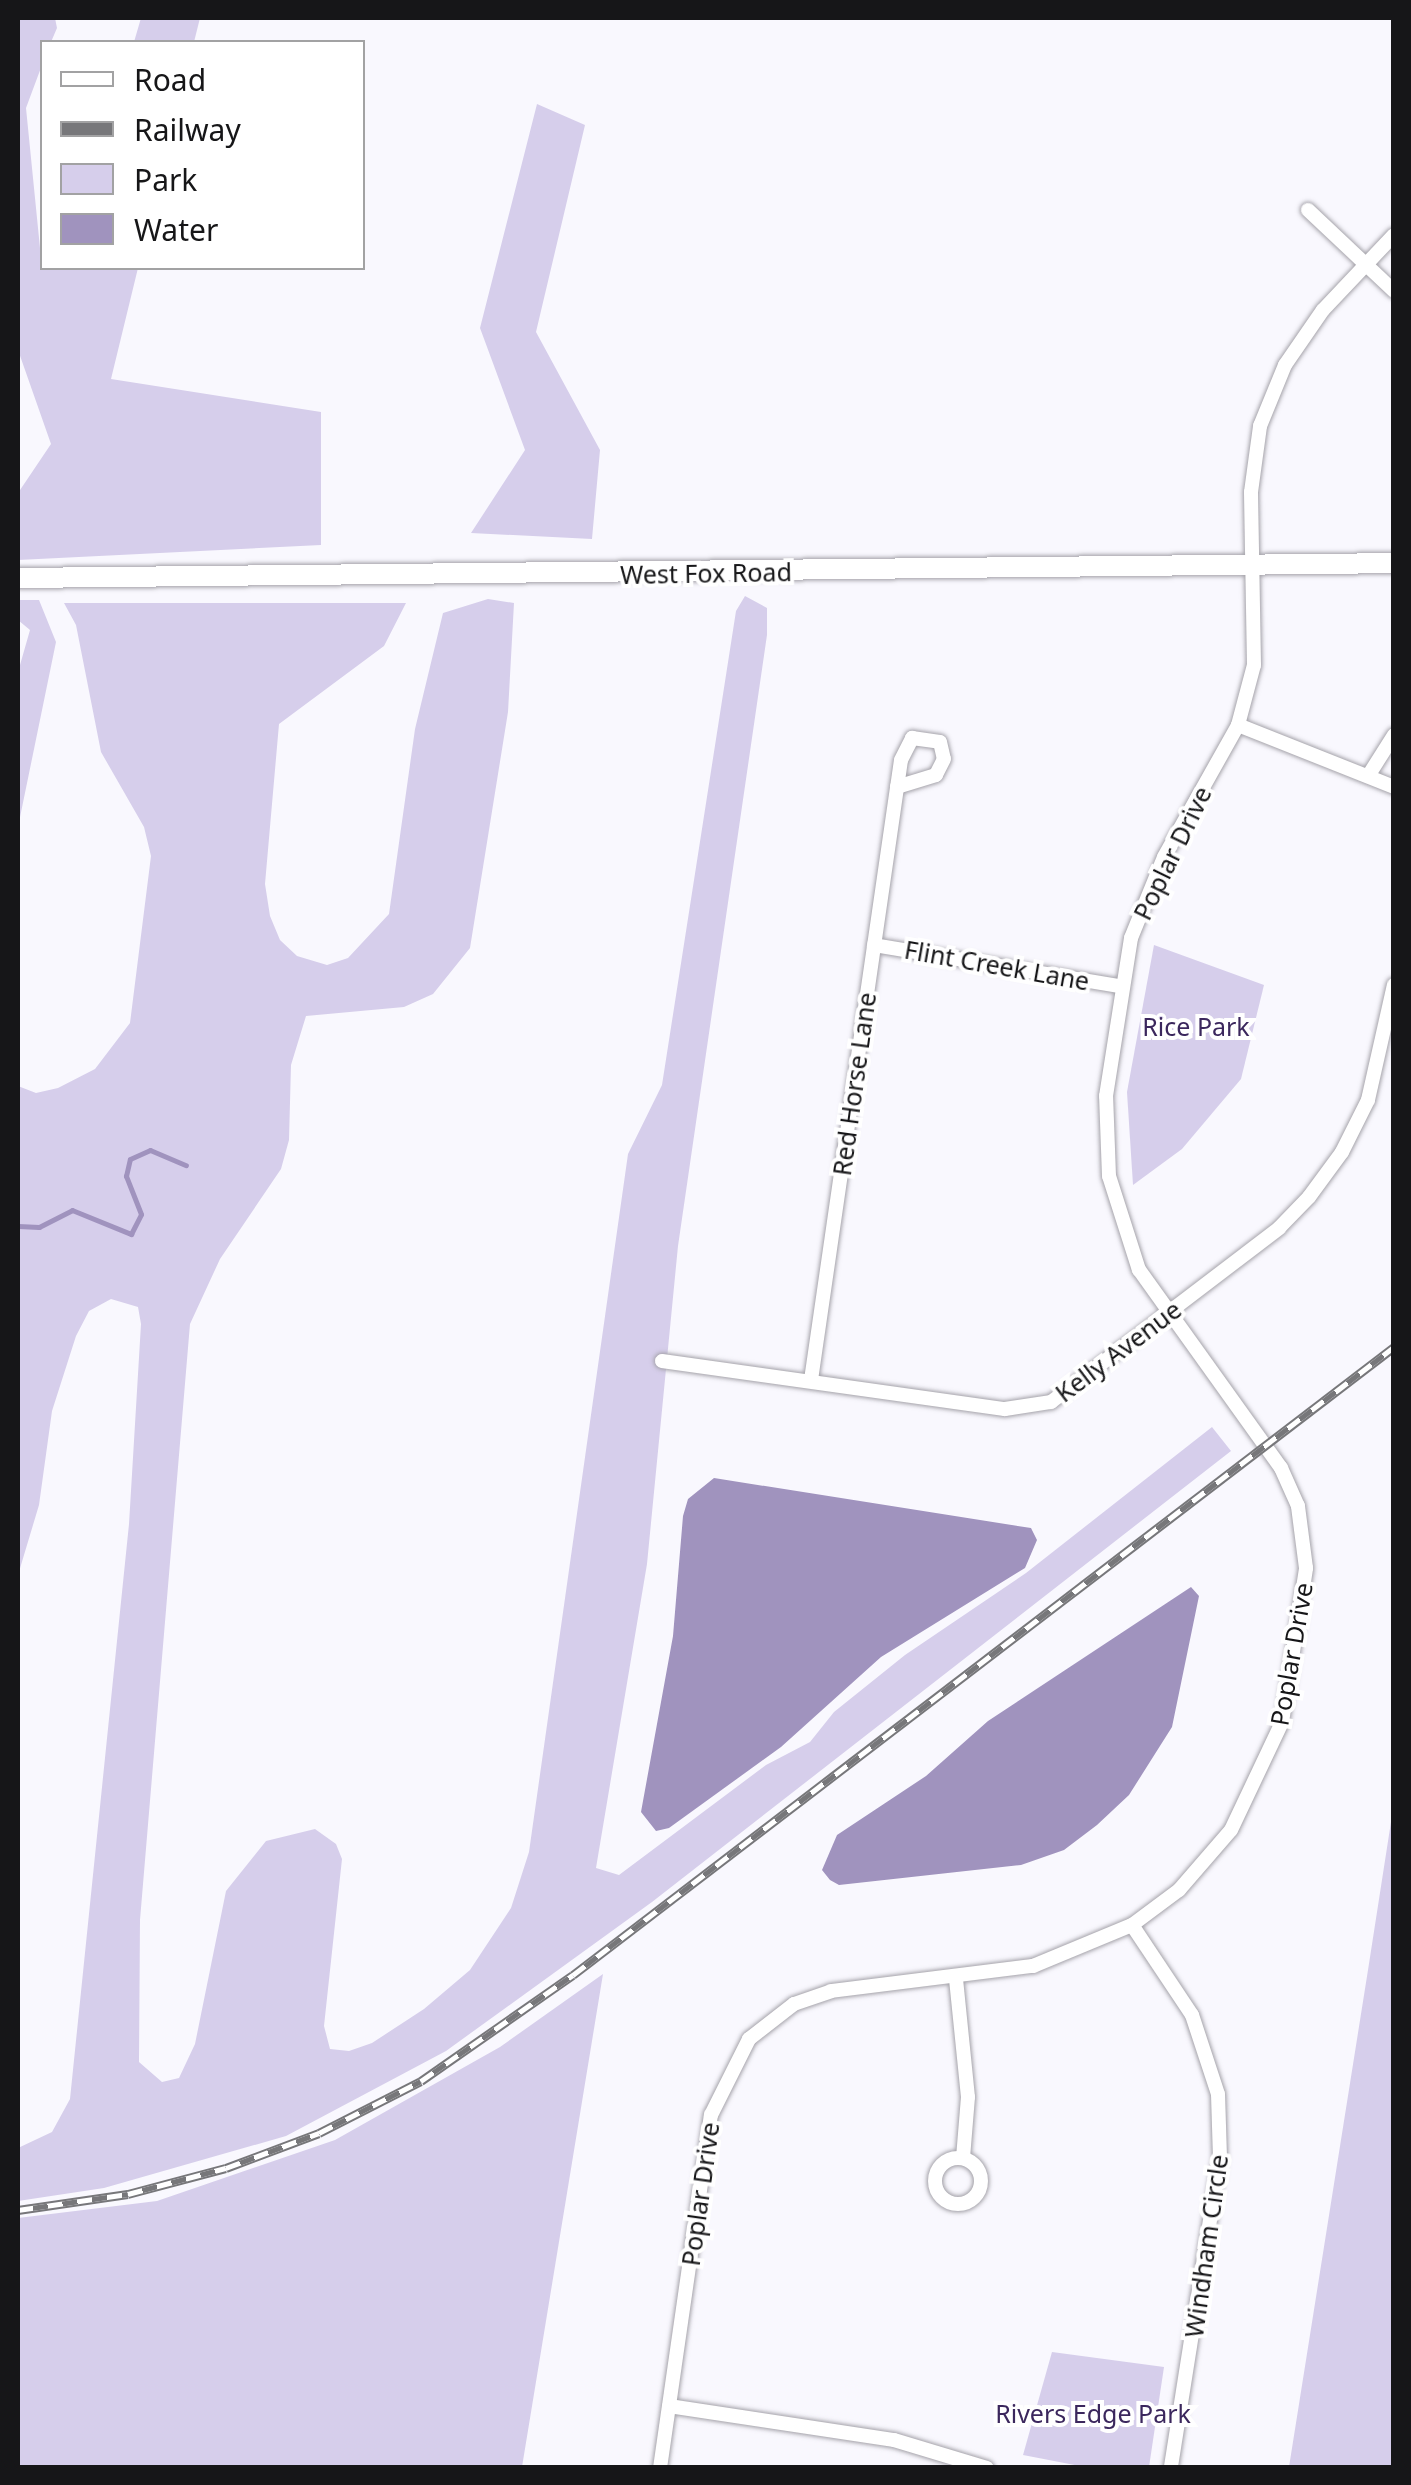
<!DOCTYPE html>
<html>
<head>
<meta charset="utf-8">
<style>
	body { margin:0 }
	#map { position:relative; width:1411px; height:2485px; overflow:hidden; background:#f9f8fe; font-family:"Noto Sans",sans-serif }
	div>[style] { position:absolute }
	[style*='--x'] { left:calc(var(--x)*1px); top:calc(var(--y)*1px); width:calc(var(--w)*1px); rotate:calc(var(--a)*1deg) }
	.green>* { inset:0; background:#d6ceeb }
	.water>* { inset:0; background:#a093be }
	.stream>* { height:5px; margin:-2.5px; padding:0 2.5px; transform-origin:2.5px; border-radius:2.5px; background:#a093be }
	.roads { filter:drop-shadow(0 0 2px #a5a3aa) drop-shadow(0 0 2px #a5a3aa) }
	.street>* { height:14px; margin:-7px; padding:0 7px; transform-origin:7px; border-radius:7px; background:#fff }
	.street>.ring { margin:-7px; padding:0; box-sizing:content-box; background:none; border:14px solid #fff; border-radius:50% }
	.secondary>* { height:20px; margin:-10px; padding:0 10px; transform-origin:10px; border-radius:10px; background:#fff }
	.rail>* { height:9px; margin-top:-4.5px; transform-origin:0; background:repeating-linear-gradient(90deg,#fff 0 15px,#77777a 0 30px); box-sizing:border-box; border-block:2px solid #77777a }
	span { translate:-50% -50%; white-space:nowrap; text-align:center; line-height:1.15; -webkit-text-stroke:8px #fff; paint-order:stroke }
	.street-label { font-size:25px; color:#161618 }
	.park-label { font-size:25px; color:#3b275d }
	.frame { position:absolute; inset:0; border:20px solid #161618; pointer-events:none }
	.legend { position:absolute; left:40px; top:40px; width:325px; height:230px; box-sizing:border-box; background:#fff; border:2px solid #a2a2a3; margin:0; padding:12px 18px; list-style:none; font-size:30px; color:#161618 }
	.legend li { display:flex; align-items:center; gap:20px; height:50px }
	.legend b { width:50px; border:2px solid #a2a2a3 }
</style>
</head>
<body>
<div id="map">
	<div class="green">
		<i style="clip-path:polygon(18px 18px,55px 18px,57px 28px,51px 42px,42px 42px,42px 65px,26px 108px,42px 268px,138px 268px,111px 379px,321px 412px,321px 545px,18px 560px,18px 493px,51px 444px,18px 350px)"></i>
		<i style="clip-path:polygon(141px 18px,200px 18px,194px 42px,134px 42px)"></i>
		<i style="clip-path:polygon(537px 104px,585px 125px,536px 332px,600px 450px,592px 539px,471px 533px,525px 450px,480px 328px)"></i>
		<i style="clip-path:polygon(745px 596px,767px 608px,767px 635px,678px 1246px,647px 1564px,596px 1868px,619px 1875px,766px 1765px,810px 1742px,834px 1712px,905px 1655px,1026px 1573px,1212px 1427px,1231px 1451px,652px 1902px,446px 2051px,286px 2136px,104px 2188px,18px 2201px,18px 2148px,52px 2132px,70px 2099px,129px 1524px,141px 1324px,138px 1307px,111px 1299px,89px 1311px,76px 1336px,52px 1411px,39px 1505px,18px 1575px,18px 1086px,36px 1093px,58px 1088px,95px 1069px,130px 1023px,151px 856px,144px 827px,101px 752px,76px 625px,64px 603px,406px 603px,384px 646px,279px 724px,265px 884px,270px 916px,280px 940px,297px 956px,327px 965px,348px 958px,389px 914px,415px 729px,443px 613px,488px 599px,514px 603px,508px 712px,470px 948px,433px 994px,404px 1007px,306px 1016px,291px 1065px,289px 1140px,281px 1169px,220px 1259px,190px 1324px,140px 1920px,139px 2062px,162px 2082px,179px 2078px,195px 2044px,226px 1891px,266px 1841px,315px 1829px,336px 1844px,342px 1859px,324px 2026px,330px 2049px,349px 2051px,372px 2043px,424px 2009px,470px 1970px,511px 1908px,529px 1852px,628px 1154px,662px 1085px,736px 611px)"></i>
		<i style="clip-path:polygon(18px 600px,39px 600px,56px 642px,18px 827px,18px 672px,30px 630px,18px 620px)"></i>
		<i style="clip-path:polygon(1154px 945px,1264px 985px,1241px 1079px,1182px 1149px,1133px 1185px,1127px 1092px)"></i>
		<i style="clip-path:polygon(1393px 1809px,1393px 2467px,1289px 2467px,1368px 1970px)"></i>
		<i style="clip-path:polygon(603px 1974px,522px 2467px,18px 2467px,18px 2218px,157px 2201px,335px 2140px,500px 2047px)"></i>
		<i style="clip-path:polygon(1052px 2352px,1164px 2367px,1149px 2467px,1085px 2467px,1023px 2455px)"></i>
	</div>
	<div class="water">
		<i style="clip-path:polygon(714px 1478px,1031px 1528px,1037px 1540px,1025px 1568px,881px 1657px,781px 1747px,669px 1828px,656px 1831px,641px 1812px,673px 1636px,683px 1516px,688px 1499px)"></i>
		<i style="clip-path:polygon(1191px 1587px,1199px 1596px,1172px 1727px,1129px 1795px,1097px 1825px,1064px 1850px,1021px 1865px,839px 1885px,830px 1880px,822px 1870px,837px 1835px,926px 1776px,988px 1721px)"></i>
	</div>
	<div class="stream">
		<i style="--x:18;--y:1226;--w:21;--a:3"></i>
		<i style="--x:39;--y:1227;--w:37;--a:-27"></i>
		<i style="--x:72;--y:1210;--w:64;--a:22.1"></i>
		<i style="--x:131;--y:1234;--w:22;--a:-63"></i>
		<i style="--x:141;--y:1214;--w:41;--a:-111.5"></i>
		<i style="--x:126;--y:1176;--w:17;--a:-77"></i>
		<i style="--x:130;--y:1159;--w:22;--a:-24"></i>
		<i style="--x:150;--y:1150;--w:39;--a:23"></i>
	</div>
	<div class="roads">
		<div class="street">
			<i style="--x:1308;--y:210;--w:118;--a:43.3"></i>
			<i style="--x:1238;--y:725;--w:168;--a:21.7"></i>
			<i style="--x:1370;--y:773;--w:45;--a:-57.7"></i>
			<i style="--x:874;--y:945;--w:248;--a:9.5"></i>
			<i style="--x:662;--y:1361;--w:346;--a:8"></i>
			<i style="--x:1005;--y:1409;--w:47;--a:-8.7"></i>
			<i style="--x:1051;--y:1402;--w:287;--a:-37.3"></i>
			<i style="--x:1279;--y:1228;--w:43;--a:-45.9"></i>
			<i style="--x:1309;--y:1197;--w:56;--a:-53.7"></i>
			<i style="--x:1342;--y:1152;--w:58;--a:-63.4"></i>
			<i style="--x:1368;--y:1100;--w:118;--a:-77.3"></i>
			<i style="--x:811;--y:1380;--w:626;--a:-81.74"></i>
			<i style="--x:901;--y:760;--w:25;--a:-63"></i>
			<i style="--x:912;--y:738;--w:28;--a:8"></i>
			<i style="--x:940;--y:742;--w:17;--a:77"></i>
			<i style="--x:944;--y:759;--w:18;--a:117"></i>
			<i style="--x:936;--y:775;--w:41;--a:162.9"></i>
			<i style="--x:1132;--y:1925;--w:108;--a:56.3"></i>
			<i style="--x:1192;--y:2015;--w:83;--a:71.8"></i>
			<i style="--x:1218;--y:2094;--w:63;--a:88.2"></i>
			<i style="--x:1220;--y:2157;--w:315;--a:99"></i>
			<i style="--x:956;--y:1979;--w:119;--a:84.2"></i>
			<i style="--x:968;--y:2097;--w:61;--a:94.7"></i>
			<i class="ring" style="left:935px;top:2158px;width:32px;height:32px"></i>
			<i style="--x:669;--y:2406;--w:228;--a:8.6"></i>
			<i style="--x:894;--y:2440;--w:97;--a:16.8"></i>
			<i style="--x:660;--y:2468;--w:357;--a:-81.8"></i>
			<i style="--x:711;--y:2115;--w:85;--a:-63.4"></i>
			<i style="--x:749;--y:2039;--w:57;--a:-37.9"></i>
			<i style="--x:794;--y:2004;--w:39;--a:-19"></i>
			<i style="--x:831;--y:1991;--w:204;--a:-7.1"></i>
			<i style="--x:1033;--y:1966;--w:107;--a:-22.5"></i>
			<i style="--x:1132;--y:1925;--w:59;--a:-36.7"></i>
			<i style="--x:1179;--y:1890;--w:79;--a:-49.1"></i>
			<i style="--x:1231;--y:1830;--w:119;--a:-64.7"></i>
			<i style="--x:1282;--y:1722;--w:156;--a:-81.1"></i>
			<i style="--x:1306;--y:1568;--w:63;--a:-97.4"></i>
			<i style="--x:1298;--y:1506;--w:42;--a:-114.1"></i>
			<i style="--x:1281;--y:1468;--w:244;--a:-125.6"></i>
			<i style="--x:1139;--y:1270;--w:99;--a:-107.7"></i>
			<i style="--x:1109;--y:1176;--w:80;--a:-92.1"></i>
			<i style="--x:1106;--y:1096;--w:160;--a:-81"></i>
			<i style="--x:1131;--y:938;--w:87;--a:-67.8"></i>
			<i style="--x:1164;--y:857;--w:151;--a:-60.7"></i>
			<i style="--x:1238;--y:725;--w:62;--a:-75.1"></i>
			<i style="--x:1254;--y:665;--w:173;--a:-91"></i>
			<i style="--x:1251;--y:492;--w:67;--a:-82.2"></i>
			<i style="--x:1260;--y:426;--w:66;--a:-67.7"></i>
			<i style="--x:1285;--y:365;--w:67;--a:-55.4"></i>
			<i style="--x:1323;--y:310;--w:103;--a:-46.6"></i>
		</div>
		<div class="secondary">
			<i style="--x:18;--y:578;--w:1376;--a:-0.62"></i>
		</div>
	</div>
	<div class="rail">
		<i style="--x:18;--y:2210;--w:111;--a:-8.3"></i>
		<i style="--x:128;--y:2194;--w:101;--a:-14.9"></i>
		<i style="--x:226;--y:2168;--w:99;--a:-20.6"></i>
		<i style="--x:319;--y:2133;--w:114;--a:-27"></i>
		<i style="--x:421;--y:2081;--w:185;--a:-34.9"></i>
		<i style="--x:573;--y:1975;--w:1034;--a:-37.41"></i>
	</div>
	<div class="street-label">
		<span style="left:706px;top:573px;rotate:-1deg">West Fox Road</span>
		<span style="left:1172px;top:853px;rotate:-64deg">Poplar Drive</span>
		<span style="left:997px;top:965px;rotate:10deg">Flint Creek Lane</span>
		<span style="left:854px;top:1084px;rotate:-82deg">Red Horse Lane</span>
		<span style="left:1118px;top:1351px;rotate:-37deg">Kelly Avenue</span>
		<span style="left:1291px;top:1654px;rotate:-80deg">Poplar Drive</span>
		<span style="left:700px;top:2194px;rotate:-82deg">Poplar Drive</span>
		<span style="left:1206px;top:2246px;rotate:-82deg">Windham Circle</span>
	</div>
	<div class="park-label">
		<span style="left:1196px;top:1026px">Rice Park</span>
		<span style="left:1093px;top:2413px">Rivers Edge Park</span>
	</div>
	<div class="frame"></div>
	<ul class="legend">
	<li><b style="height:12px;background:#fff"></b>Road</li>
	<li><b style="height:12px;background:#77777a"></b>Railway</li>
	<li><b style="height:28px;background:#d6ceeb"></b>Park</li>
	<li><b style="height:28px;background:#a093be"></b>Water</li>
	</ul>
</div>
</body>
</html>
